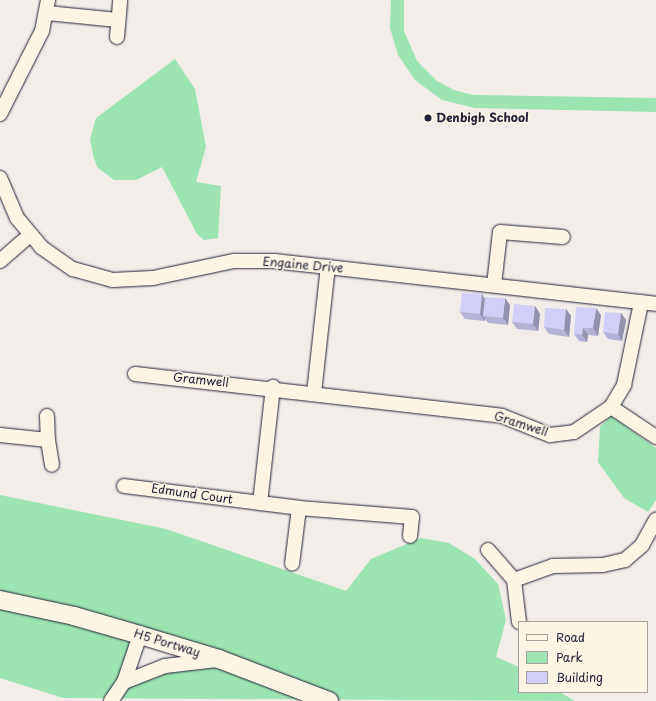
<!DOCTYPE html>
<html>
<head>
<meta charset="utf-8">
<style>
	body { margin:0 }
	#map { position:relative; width:656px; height:701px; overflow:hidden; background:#f3ede9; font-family:"Playpen Sans",sans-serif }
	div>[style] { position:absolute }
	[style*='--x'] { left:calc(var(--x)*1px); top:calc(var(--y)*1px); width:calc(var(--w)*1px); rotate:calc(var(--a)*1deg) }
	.green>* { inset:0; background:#9ce4b2 }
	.roads { filter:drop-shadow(0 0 1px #22223b) drop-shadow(0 0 1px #22223b) }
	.minor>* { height:14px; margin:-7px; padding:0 7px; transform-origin:7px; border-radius:7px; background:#fcf5e5 }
	.tertiary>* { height:18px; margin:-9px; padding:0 9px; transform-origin:9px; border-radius:9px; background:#fcf5e5 }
	.wall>* { inset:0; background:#b4b2d5 }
	.shaded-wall>* { inset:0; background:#9291ae }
	.building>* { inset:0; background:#d1cff8 }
	.dots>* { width:11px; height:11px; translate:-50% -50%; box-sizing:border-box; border:2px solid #fcf5e5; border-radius:50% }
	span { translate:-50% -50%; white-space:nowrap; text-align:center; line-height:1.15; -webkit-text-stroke:3px #fcf5e5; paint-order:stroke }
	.poi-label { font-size:12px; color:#22223b; font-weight:700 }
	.left { translate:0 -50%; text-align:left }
	.street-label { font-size:12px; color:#22223b }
	.legend { position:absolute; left:518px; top:621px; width:130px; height:72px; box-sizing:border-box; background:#fcf5e5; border:1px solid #a5a1a1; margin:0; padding:5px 7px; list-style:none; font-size:12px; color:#22223b }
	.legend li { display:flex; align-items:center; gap:8px; height:20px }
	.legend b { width:20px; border:1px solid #a5a1a1 }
</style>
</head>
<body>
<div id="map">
	<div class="green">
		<i style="clip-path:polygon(391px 0,404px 0,404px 31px,417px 61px,437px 81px,454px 90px,473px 95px,656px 98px,656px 112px,475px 108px,442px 100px,415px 80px,398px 55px,390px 28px)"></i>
		<i style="clip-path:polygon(175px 59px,195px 89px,206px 147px,196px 182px,221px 186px,218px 238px,204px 240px,197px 234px,162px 167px,136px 180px,114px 180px,97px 167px,93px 155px,90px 139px,96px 118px)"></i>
		<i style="clip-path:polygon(611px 416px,656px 448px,656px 500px,648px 512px,624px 498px,598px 462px,600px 427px)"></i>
		<i style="clip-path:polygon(evenodd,0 495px,166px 529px,346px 591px,371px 559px,421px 538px,449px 543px,475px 559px,498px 584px,506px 620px,496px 657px,519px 667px,519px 692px,560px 692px,575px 701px,63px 698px,0 678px,0 495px,140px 635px,218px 660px,124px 682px,140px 635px)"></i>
	</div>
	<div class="roads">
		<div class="minor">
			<i style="--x:47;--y:13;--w:71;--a:5.6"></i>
			<i style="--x:117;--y:37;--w:36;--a:-85"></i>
			<i style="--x:0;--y:114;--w:93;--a:-63.2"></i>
			<i style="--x:42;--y:31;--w:32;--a:-79"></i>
			<i style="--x:0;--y:178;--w:43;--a:67"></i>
			<i style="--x:17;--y:218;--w:38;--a:50"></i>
			<i style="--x:41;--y:247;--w:39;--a:35"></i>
			<i style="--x:73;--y:269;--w:41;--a:15.4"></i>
			<i style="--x:113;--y:280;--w:40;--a:-2.9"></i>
			<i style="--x:153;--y:278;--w:83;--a:-11.9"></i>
			<i style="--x:234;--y:261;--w:40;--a:0"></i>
			<i style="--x:274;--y:261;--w:384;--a:6.4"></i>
			<i style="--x:0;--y:261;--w:40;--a:-41"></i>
			<i style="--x:494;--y:285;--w:53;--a:-83.5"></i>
			<i style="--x:500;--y:232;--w:63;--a:4.5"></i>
			<i style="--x:135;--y:374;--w:369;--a:6.5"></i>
			<i style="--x:502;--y:416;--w:52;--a:21.6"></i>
			<i style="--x:550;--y:435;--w:24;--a:-7"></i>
			<i style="--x:574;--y:432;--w:45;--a:-34"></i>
			<i style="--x:611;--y:407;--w:26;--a:-59"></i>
			<i style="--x:624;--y:385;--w:84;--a:-78.3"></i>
			<i style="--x:314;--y:393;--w:127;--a:-83.7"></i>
			<i style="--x:611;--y:407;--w:54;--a:33.7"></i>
			<i style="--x:47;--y:416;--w:24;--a:88"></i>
			<i style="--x:0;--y:435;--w:48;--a:5.9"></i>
			<i style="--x:48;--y:440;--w:25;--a:81"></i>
			<i style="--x:124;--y:486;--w:137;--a:7.1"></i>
			<i style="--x:260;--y:503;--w:117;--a:-83.6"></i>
			<i style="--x:260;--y:503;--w:39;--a:7"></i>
			<i style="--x:299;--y:508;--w:56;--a:97.1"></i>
			<i style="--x:299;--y:508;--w:113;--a:4.6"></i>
			<i style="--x:412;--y:517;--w:19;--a:96"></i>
			<i style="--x:488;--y:550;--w:40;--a:49"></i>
			<i style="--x:514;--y:580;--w:41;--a:-19.7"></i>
			<i style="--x:553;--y:566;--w:50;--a:-1.1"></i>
			<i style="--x:603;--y:565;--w:23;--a:-13"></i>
			<i style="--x:625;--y:560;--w:23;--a:-41"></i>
			<i style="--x:642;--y:545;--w:29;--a:-61"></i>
			<i style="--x:514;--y:580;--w:42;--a:83.2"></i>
			<i style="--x:124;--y:682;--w:44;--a:-21.3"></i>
			<i style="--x:165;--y:666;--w:52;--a:-6.6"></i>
			<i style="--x:111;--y:701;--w:23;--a:-56"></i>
			<i style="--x:124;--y:682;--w:50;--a:-71.2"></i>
		</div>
		<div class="tertiary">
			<i style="--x:0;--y:600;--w:76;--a:12.2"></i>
			<i style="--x:74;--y:616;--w:69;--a:16.1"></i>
			<i style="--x:140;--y:635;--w:83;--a:16.9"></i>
			<i style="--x:219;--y:659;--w:118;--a:20.9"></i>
		</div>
	</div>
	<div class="wall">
		<i style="clip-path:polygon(482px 294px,485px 299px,510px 305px,508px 325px,488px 323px,485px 319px,485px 321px,465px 319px,460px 312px)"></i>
		<i style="clip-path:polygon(535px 306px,540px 314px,538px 331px,517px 329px,512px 322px)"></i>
		<i style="clip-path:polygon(566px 309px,571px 316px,569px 337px,549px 334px,544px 327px)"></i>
		<i style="clip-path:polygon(621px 313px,626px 320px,622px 341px,608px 339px,603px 332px)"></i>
		<i style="clip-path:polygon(601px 315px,598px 336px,588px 335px,587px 342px,579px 341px,574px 334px)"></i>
	</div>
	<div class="shaded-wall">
		<i style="clip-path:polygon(482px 294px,486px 301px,483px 316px,485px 319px,485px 321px,480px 314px)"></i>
		<i style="clip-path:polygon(505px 298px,510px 305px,508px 325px,503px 318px)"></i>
		<i style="clip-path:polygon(535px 306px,540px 314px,538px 331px,533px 324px)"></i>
		<i style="clip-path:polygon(596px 308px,601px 315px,598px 336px,593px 328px)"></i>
		<i style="clip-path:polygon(566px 309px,571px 316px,569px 337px,564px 330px)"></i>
		<i style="clip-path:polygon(621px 313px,626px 320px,622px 341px,618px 334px)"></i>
		<i style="clip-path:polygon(583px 328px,588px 335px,587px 342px,582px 335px)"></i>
	</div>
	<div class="building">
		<i style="clip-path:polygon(462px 293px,482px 294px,480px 314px,460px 312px)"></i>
		<i style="clip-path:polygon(485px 297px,505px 298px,503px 318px,483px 316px)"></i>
		<i style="clip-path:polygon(514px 304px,535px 306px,533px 324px,512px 322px)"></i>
		<i style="clip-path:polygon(576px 307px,596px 308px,593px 328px,583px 328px,582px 335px,574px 334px)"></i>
		<i style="clip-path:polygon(545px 308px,566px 309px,564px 330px,544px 327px)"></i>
		<i style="clip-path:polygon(605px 312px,621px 313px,618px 334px,603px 332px)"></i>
	</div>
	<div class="dots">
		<i style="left:428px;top:118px;background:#22223b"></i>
	</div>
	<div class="poi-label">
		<span class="left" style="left:436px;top:118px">Denbigh School</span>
	</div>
	<div class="street-label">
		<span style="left:303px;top:265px;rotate:5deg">Engaine Drive</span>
		<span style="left:201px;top:380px;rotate:6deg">Gramwell</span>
		<span style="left:521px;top:424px;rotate:18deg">Gramwell</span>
		<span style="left:192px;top:494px;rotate:8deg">Edmund Court</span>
		<span style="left:167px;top:643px;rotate:17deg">H5 Portway</span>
	</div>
	<ul class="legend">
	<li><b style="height:5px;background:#fcf5e5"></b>Road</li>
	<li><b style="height:11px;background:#9ce4b2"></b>Park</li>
	<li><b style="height:11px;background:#d1cff8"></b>Building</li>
	</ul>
</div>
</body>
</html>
